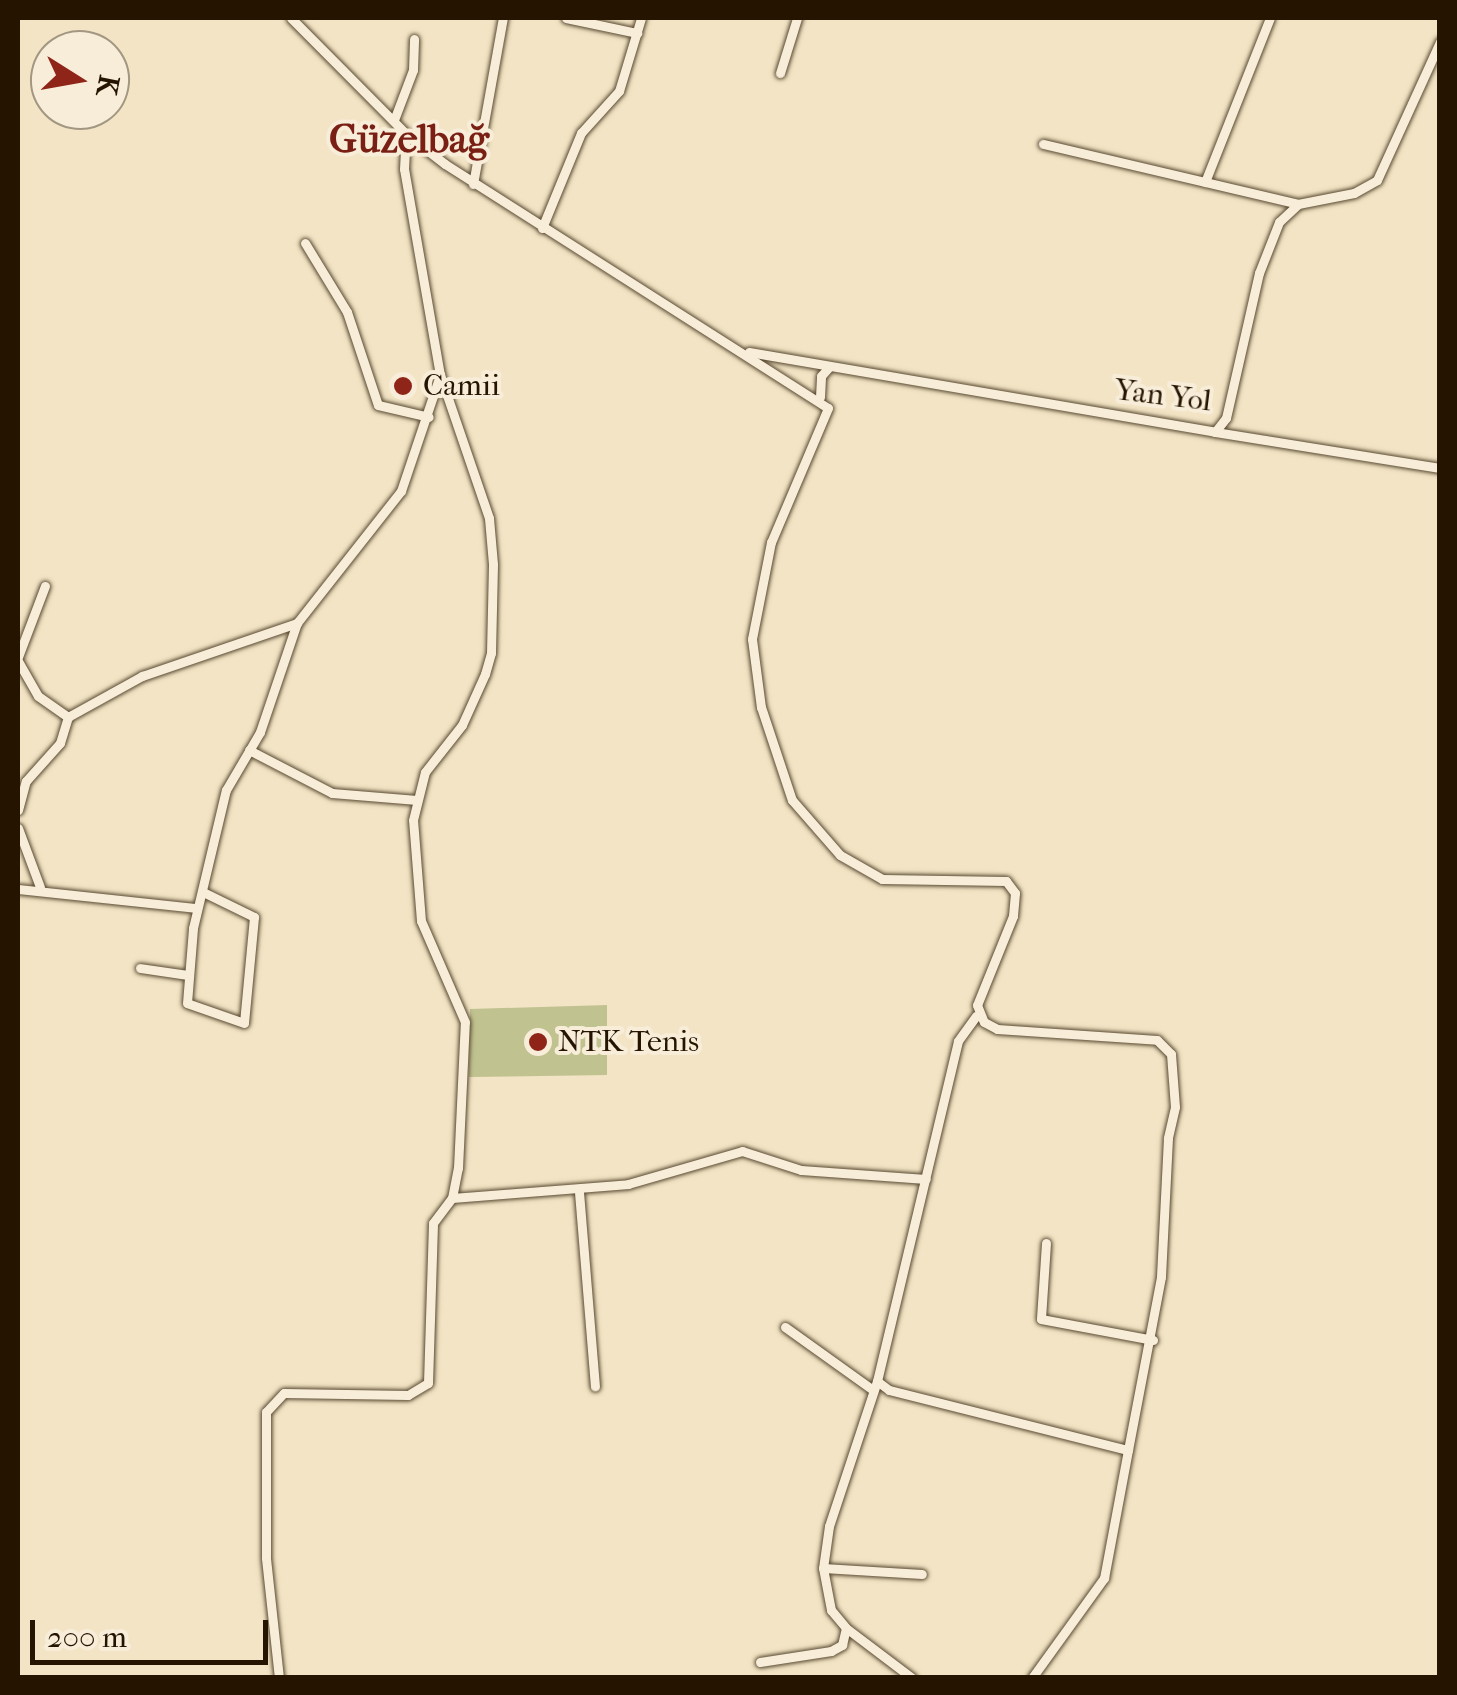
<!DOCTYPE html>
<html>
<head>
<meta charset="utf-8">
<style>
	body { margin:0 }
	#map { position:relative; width:1457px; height:1695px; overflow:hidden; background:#f2e4c4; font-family:"IM FELL French Canon",serif }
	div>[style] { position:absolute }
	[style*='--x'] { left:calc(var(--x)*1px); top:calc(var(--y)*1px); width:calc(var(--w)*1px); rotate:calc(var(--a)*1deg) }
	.green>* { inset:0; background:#c0c290 }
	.roads { filter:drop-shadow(0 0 2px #584931) drop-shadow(0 0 2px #584931) }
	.minor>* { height:9px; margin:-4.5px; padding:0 4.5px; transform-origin:4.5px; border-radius:4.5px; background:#f7edd9 }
	.dots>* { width:28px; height:28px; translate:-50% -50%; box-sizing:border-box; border:5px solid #f7edd9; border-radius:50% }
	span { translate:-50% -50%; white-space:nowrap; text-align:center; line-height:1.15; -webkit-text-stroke:8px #f7edd9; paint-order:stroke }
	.poi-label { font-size:30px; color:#251500 }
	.left { translate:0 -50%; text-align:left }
	.street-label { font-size:30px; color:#251500 }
	.district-label { font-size:40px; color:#7a1f14; font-weight:700 }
	.frame { position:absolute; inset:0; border:20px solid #251500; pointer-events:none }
	.north { position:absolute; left:30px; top:30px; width:100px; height:100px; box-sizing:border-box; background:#f7edd9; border:2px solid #a39782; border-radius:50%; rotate:101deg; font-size:28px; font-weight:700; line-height:40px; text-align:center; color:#251500 }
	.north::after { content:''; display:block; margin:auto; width:35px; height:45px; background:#8f2418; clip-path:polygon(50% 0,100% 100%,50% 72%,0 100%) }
	.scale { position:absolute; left:30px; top:1620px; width:238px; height:45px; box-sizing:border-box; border:5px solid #251500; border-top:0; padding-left:12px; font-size:30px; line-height:35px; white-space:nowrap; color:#251500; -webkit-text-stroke:8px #f7edd9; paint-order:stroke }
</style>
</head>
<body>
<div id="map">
	<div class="green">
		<i style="clip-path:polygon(607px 1005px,607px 1075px,469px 1077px,470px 1009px)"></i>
	</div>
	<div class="roads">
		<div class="minor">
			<i style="--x:291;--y:18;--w:163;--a:45.2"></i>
			<i style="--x:406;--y:134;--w:49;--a:37.6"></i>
			<i style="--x:445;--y:164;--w:454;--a:32.5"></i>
			<i style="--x:828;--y:408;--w:146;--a:113"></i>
			<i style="--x:771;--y:542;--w:99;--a:101.1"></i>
			<i style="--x:752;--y:639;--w:69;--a:82.5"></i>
			<i style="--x:761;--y:707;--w:98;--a:71.6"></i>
			<i style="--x:792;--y:800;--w:73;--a:48.9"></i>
			<i style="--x:840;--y:855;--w:48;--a:29.7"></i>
			<i style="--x:882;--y:879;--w:124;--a:0.9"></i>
			<i style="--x:1006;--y:881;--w:15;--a:53"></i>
			<i style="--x:1015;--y:893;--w:23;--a:95"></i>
			<i style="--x:1013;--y:916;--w:96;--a:112"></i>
			<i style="--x:977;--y:1005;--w:18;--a:68"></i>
			<i style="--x:984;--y:1022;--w:15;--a:28"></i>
			<i style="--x:997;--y:1029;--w:160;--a:3.9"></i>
			<i style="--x:1157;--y:1040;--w:20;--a:45"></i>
			<i style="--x:1171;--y:1054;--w:53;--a:85.7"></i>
			<i style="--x:1175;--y:1107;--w:32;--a:103"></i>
			<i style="--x:1168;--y:1138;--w:139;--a:92.9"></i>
			<i style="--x:1161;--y:1277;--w:176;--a:100.8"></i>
			<i style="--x:566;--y:18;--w:73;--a:11.9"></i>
			<i style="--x:780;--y:73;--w:58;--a:-72.8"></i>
			<i style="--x:394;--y:120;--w:53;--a:-69.2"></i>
			<i style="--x:413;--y:70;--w:31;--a:-88"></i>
			<i style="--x:1043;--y:144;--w:262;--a:13.2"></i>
			<i style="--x:1205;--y:182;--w:176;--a:-68.4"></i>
			<i style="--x:473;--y:184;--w:169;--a:-79.8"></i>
			<i style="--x:542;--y:228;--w:103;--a:-67.7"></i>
			<i style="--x:581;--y:133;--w:57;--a:-47.9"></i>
			<i style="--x:619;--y:91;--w:76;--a:-73.2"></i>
			<i style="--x:305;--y:243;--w:81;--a:58.7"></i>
			<i style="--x:347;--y:312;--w:98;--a:71.6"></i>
			<i style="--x:378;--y:405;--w:52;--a:13.2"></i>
			<i style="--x:749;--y:352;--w:473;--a:9.7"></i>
			<i style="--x:1215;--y:432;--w:18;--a:-52"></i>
			<i style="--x:1226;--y:418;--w:149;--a:-77.2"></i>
			<i style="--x:1259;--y:273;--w:55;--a:-68.6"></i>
			<i style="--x:1279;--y:222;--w:26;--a:-43"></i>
			<i style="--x:1298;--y:204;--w:57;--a:-11.1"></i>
			<i style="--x:1354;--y:193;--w:26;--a:-29"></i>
			<i style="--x:1377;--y:180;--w:152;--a:-65.5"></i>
			<i style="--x:820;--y:397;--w:21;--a:-87"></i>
			<i style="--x:821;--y:376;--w:12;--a:-48"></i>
			<i style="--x:1215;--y:432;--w:228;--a:9.1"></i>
			<i style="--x:18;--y:657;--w:76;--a:-69.2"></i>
			<i style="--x:18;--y:661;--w:40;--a:60.3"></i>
			<i style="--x:38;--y:696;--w:37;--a:35"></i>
			<i style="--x:249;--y:750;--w:93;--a:27.4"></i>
			<i style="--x:332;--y:793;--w:85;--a:4.7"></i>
			<i style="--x:18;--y:810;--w:30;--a:-75"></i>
			<i style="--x:26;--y:781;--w:51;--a:-48.2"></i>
			<i style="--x:60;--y:743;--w:27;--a:-73"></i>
			<i style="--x:68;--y:717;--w:85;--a:-29"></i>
			<i style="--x:142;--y:676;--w:164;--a:-18.9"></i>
			<i style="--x:297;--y:623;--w:168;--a:-51.8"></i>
			<i style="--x:401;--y:491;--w:119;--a:-71.4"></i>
			<i style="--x:18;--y:828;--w:63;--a:69.6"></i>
			<i style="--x:18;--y:889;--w:180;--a:6.1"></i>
			<i style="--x:203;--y:892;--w:57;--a:26.1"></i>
			<i style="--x:254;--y:917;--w:106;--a:95.4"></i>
			<i style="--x:244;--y:1023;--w:60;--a:-160.7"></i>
			<i style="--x:187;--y:1003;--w:75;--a:-85.4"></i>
			<i style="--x:193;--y:928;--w:142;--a:-76.6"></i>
			<i style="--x:226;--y:790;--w:67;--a:-59.6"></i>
			<i style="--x:260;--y:732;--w:115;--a:-71.3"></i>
			<i style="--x:140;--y:968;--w:49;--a:8.3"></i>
			<i style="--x:976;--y:1016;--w:31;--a:126"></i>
			<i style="--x:958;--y:1041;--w:350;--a:103.4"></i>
			<i style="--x:877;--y:1381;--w:15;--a:37"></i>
			<i style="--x:889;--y:1390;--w:246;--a:14.1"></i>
			<i style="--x:1128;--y:1450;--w:130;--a:100.6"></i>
			<i style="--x:1104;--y:1578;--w:123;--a:125.8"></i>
			<i style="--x:579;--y:1192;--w:195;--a:85.3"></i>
			<i style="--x:452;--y:1198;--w:177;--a:-4.5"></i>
			<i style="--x:628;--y:1184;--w:119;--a:-16.1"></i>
			<i style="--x:742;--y:1151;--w:62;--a:17.9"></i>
			<i style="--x:801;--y:1170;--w:125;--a:4.1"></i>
			<i style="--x:1046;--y:1243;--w:76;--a:93.8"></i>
			<i style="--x:1041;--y:1319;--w:114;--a:10.6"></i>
			<i style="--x:785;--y:1327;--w:108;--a:35.6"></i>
			<i style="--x:877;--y:1381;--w:153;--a:108.3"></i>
			<i style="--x:829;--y:1526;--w:42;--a:98.1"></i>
			<i style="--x:823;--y:1568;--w:43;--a:79.2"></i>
			<i style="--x:831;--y:1610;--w:23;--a:50"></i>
			<i style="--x:846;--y:1628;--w:83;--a:37.1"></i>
			<i style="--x:823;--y:1568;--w:99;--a:3.5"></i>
			<i style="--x:760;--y:1662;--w:72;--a:-8.8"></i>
			<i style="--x:831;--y:1651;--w:13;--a:-29"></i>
			<i style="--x:842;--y:1645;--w:17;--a:-77"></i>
			<i style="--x:279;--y:1678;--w:121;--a:-96.2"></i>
			<i style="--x:266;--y:1558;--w:146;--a:-90"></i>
			<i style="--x:266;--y:1412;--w:26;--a:-47"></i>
			<i style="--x:284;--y:1393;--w:124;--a:0.9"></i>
			<i style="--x:408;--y:1395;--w:23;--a:-31"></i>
			<i style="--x:428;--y:1383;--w:160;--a:-88.2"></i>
			<i style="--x:433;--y:1223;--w:31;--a:-53"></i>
			<i style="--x:452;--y:1198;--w:31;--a:-79"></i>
			<i style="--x:458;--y:1168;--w:146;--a:-87.3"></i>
			<i style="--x:465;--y:1022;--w:110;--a:-113.5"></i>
			<i style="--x:421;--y:921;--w:101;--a:-94.5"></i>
			<i style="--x:413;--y:820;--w:49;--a:-76"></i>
			<i style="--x:425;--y:772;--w:60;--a:-51.8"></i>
			<i style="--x:462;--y:725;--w:56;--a:-65.7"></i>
			<i style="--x:485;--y:674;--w:22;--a:-74"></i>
			<i style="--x:491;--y:653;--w:89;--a:-88.7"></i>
			<i style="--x:493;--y:564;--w:46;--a:-95"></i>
			<i style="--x:489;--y:518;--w:151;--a:-108.9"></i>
			<i style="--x:440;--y:375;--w:209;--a:-99.9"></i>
			<i style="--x:404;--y:169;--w:35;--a:-87"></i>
		</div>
	</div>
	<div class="dots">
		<i style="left:403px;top:386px;background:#8f2418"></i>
		<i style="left:538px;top:1042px;background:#8f2418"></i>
	</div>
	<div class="poi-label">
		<span class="left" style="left:423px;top:386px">Camii</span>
		<span class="left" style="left:558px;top:1042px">NTK Tenis</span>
	</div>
	<div class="street-label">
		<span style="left:1163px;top:396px;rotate:7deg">Yan Yol</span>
	</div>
	<div class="district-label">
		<span style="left:409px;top:139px">Güzelbağ</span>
	</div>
	<div class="frame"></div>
	<div class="north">K</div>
	<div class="scale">200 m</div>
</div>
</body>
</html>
